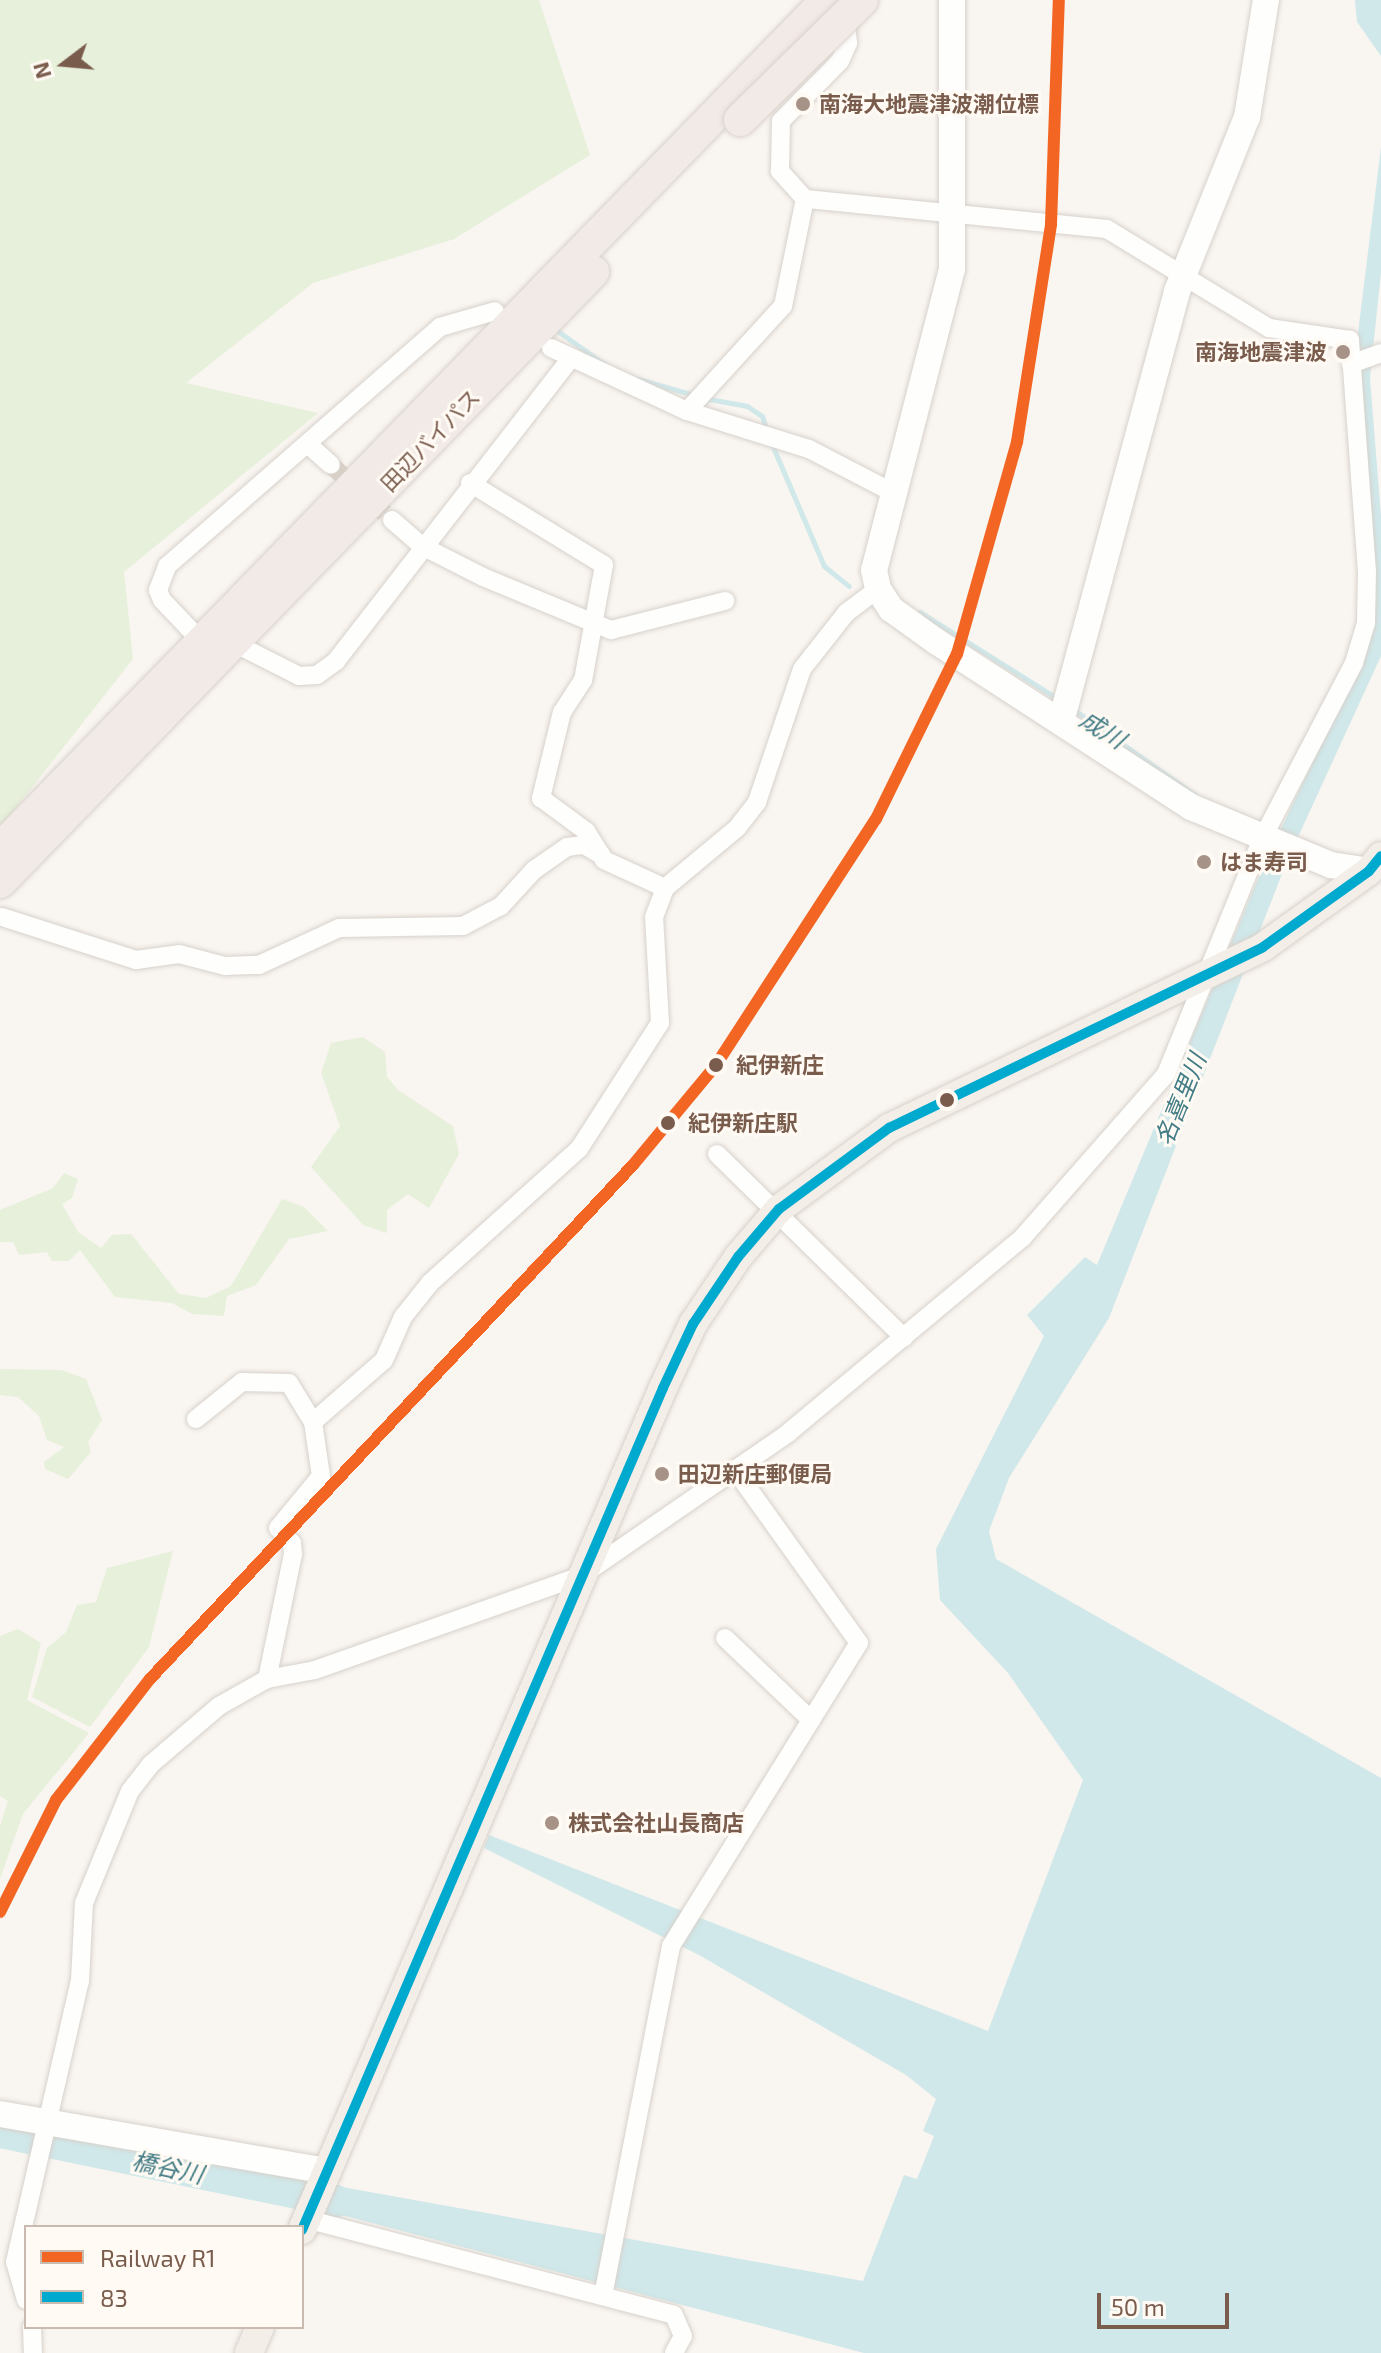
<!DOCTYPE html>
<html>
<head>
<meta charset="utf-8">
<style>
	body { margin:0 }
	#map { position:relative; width:1381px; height:2353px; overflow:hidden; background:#f9f5f0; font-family:"Exo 2","Noto Sans JP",sans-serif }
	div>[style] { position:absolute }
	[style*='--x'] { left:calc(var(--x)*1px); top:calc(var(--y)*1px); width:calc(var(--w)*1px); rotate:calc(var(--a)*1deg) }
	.green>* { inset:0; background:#e7f0db }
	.water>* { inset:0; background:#d0e8ea }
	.stream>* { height:5px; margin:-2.5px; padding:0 2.5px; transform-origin:2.5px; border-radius:2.5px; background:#d0e8ea }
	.river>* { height:32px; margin:-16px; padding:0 16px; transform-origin:16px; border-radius:16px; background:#d0e8ea }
	.street-tunnel>* { height:18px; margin-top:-9px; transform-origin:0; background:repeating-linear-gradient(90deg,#d9cfc7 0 18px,transparent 0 27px) }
	.roads { filter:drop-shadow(0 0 2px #d7d1cb) drop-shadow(0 0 2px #d7d1cb) }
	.street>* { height:18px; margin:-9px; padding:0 9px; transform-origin:9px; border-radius:9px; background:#fefefd }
	.secondary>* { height:26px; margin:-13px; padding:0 13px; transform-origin:13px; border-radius:13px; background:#fefefd }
	.primary>* { height:28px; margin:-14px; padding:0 14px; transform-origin:14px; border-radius:14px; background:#f3eee8 }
	.highway>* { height:32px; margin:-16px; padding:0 16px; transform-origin:16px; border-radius:16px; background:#f2eae7 }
	.bridges { filter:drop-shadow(0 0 2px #dad1cc) drop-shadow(0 0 2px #dad1cc) }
	.highway-bridge>* { height:32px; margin:-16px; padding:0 16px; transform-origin:16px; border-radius:16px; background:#f2eae7 }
	.bus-1>* { height:10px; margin:-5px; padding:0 5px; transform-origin:5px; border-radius:5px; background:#00a9ce }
	.rail-1>* { height:12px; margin:-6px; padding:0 6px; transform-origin:6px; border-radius:6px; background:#f26522 }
	.dots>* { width:22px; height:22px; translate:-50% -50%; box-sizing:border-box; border:4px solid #fffaf3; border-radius:50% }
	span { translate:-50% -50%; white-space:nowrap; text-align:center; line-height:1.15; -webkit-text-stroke:6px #fffaf3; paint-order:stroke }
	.poi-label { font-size:22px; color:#7a5c4d; font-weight:700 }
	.left { translate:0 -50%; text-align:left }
	.right { translate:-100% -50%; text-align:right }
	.street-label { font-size:22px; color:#7a5c4d }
	.stop-label { font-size:22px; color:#7a5c4d; font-weight:700 }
	.water-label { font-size:24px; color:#437c86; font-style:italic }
	.legend { position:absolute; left:24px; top:2225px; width:280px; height:104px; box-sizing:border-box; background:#fffaf3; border:2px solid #cabbb1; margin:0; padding:10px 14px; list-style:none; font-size:24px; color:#7a5c4d }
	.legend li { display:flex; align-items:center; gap:16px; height:40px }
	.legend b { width:40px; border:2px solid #cabbb1 }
	.north { position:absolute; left:24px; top:24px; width:80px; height:80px; -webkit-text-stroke:6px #fffaf3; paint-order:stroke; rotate:254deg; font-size:22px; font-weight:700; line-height:32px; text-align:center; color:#7a5c4d }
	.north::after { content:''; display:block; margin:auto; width:28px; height:36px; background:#7a5c4d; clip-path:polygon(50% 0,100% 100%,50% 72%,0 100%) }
	.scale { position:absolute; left:1097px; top:2293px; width:132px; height:36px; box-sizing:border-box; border:4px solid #7a5c4d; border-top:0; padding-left:10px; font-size:24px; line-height:28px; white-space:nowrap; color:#7a5c4d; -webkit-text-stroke:6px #fffaf3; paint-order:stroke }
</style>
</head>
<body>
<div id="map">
	<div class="green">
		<i style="clip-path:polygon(0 0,539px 0,590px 155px,454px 239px,313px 283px,186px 383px,318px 413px,124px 572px,133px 659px,0 828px)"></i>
		<i style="clip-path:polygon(363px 1037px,385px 1052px,387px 1077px,398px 1090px,453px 1126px,459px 1154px,429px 1208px,408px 1194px,387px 1210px,387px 1233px,363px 1225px,311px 1167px,340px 1126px,321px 1073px,331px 1043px)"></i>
		<i style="clip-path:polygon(64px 1173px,78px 1179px,72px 1198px,62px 1204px,78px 1232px,101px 1248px,112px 1235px,131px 1234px,179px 1294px,206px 1298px,231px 1286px,282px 1199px,304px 1207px,328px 1231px,289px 1239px,256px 1285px,227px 1296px,224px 1316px,192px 1314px,172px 1303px,115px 1297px,80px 1250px,69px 1261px,52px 1261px,47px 1252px,19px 1255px,13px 1242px,0 1242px,0 1210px,53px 1188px)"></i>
		<i style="clip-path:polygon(0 1369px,61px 1370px,86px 1379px,102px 1420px,88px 1442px,91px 1452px,68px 1479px,45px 1469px,44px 1462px,64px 1447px,47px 1440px,39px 1416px,18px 1397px,0 1395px)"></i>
		<i style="clip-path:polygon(173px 1551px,149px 1647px,90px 1727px,32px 1697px,47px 1648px,66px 1632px,77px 1605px,96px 1602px,107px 1568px)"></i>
		<i style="clip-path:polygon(18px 1629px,41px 1643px,27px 1700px,89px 1733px,23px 1814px,0 1879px,0 1826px,8px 1801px,0 1796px,0 1636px)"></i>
	</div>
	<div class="water">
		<i style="clip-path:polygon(1355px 0,1381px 0,1381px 56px,1357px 22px)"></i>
		<i style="clip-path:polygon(1381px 147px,1381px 272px,1370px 378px,1381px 516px,1381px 656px,1287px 861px,1109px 1318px,1009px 1478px,989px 1531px,996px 1559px,1381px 1778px,1381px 2353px,864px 2353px,334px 2213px,342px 2187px,863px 2281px,904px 2175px,917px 2179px,934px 2136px,923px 2131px,936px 2099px,906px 2075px,699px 1955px,484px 1848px,489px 1835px,988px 2031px,1083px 1780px,1008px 1673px,940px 1600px,936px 1549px,1044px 1336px,1027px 1315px,1085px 1257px,1097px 1265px,1265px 862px,1369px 645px,1375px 621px,1357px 341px)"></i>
	</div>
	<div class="stream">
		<i style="--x:559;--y:332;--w:55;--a:35.4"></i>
		<i style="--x:638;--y:379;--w:58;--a:15.9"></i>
		<i style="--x:704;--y:398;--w:44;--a:10.5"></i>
		<i style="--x:747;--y:406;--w:18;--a:34"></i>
		<i style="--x:762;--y:416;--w:16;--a:72"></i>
		<i style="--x:770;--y:440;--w:137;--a:66.8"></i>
		<i style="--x:824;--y:566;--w:32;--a:39"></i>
		<i style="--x:920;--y:612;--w:163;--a:32.2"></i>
		<i style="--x:1073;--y:709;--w:149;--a:35.2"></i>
	</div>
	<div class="river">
		<i style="--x:0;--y:2132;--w:344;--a:11.6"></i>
	</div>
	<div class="street-tunnel">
		<i style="--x:331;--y:465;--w:82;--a:42"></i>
	</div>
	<div class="roads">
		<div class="street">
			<i style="--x:551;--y:348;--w:150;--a:24.9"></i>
			<i style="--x:687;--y:411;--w:128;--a:17.3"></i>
			<i style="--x:809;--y:449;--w:96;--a:27.4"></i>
			<i style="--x:1351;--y:364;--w:32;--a:-20"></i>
			<i style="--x:687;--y:411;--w:142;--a:-47.6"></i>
			<i style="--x:783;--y:306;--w:109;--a:-78.4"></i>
			<i style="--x:310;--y:446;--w:28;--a:42"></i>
			<i style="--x:470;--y:483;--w:157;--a:31.5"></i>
			<i style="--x:604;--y:565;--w:117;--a:100.3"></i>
			<i style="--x:583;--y:680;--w:38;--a:123"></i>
			<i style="--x:562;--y:712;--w:89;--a:103.7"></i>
			<i style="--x:541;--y:798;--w:56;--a:36.3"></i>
			<i style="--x:586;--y:831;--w:34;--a:58"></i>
			<i style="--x:604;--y:860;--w:67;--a:24.7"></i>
			<i style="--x:392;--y:520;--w:40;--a:41"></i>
			<i style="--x:422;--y:546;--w:68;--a:26.9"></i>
			<i style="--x:483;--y:577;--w:139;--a:22.5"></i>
			<i style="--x:611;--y:630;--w:118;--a:-14.3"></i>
			<i style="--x:202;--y:642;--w:58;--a:-133.6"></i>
			<i style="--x:162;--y:600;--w:11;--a:-112"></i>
			<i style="--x:158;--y:590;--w:26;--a:-69"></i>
			<i style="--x:167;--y:566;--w:363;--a:-41.2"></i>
			<i style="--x:440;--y:327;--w:57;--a:-16.2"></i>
			<i style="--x:234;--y:643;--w:73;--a:26.9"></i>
			<i style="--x:299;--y:676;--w:18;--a:-3"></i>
			<i style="--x:317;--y:675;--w:24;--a:-36"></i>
			<i style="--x:336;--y:661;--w:382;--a:-52.2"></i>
			<i style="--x:2;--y:917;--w:141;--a:17.8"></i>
			<i style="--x:136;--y:960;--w:43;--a:-7.9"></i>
			<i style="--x:179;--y:954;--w:48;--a:14.6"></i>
			<i style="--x:225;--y:966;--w:34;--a:-2"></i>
			<i style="--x:259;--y:965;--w:88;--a:-24.8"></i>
			<i style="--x:339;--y:928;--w:124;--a:-0.9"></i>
			<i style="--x:463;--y:926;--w:43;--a:-27.8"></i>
			<i style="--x:501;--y:906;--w:49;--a:-47.5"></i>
			<i style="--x:534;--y:870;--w:40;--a:-34.9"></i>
			<i style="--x:567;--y:847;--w:17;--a:-7"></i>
			<i style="--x:584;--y:845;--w:20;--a:30"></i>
			<i style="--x:717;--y:1154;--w:262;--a:44.5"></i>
			<i style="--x:196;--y:1419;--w:59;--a:-38.8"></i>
			<i style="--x:242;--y:1382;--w:47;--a:1.2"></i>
			<i style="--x:289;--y:1383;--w:46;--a:58.4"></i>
			<i style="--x:313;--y:1422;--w:55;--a:81.6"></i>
			<i style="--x:321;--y:1476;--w:67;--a:129.6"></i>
			<i style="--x:278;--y:1528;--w:21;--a:47"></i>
			<i style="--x:292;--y:1543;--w:11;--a:85"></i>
			<i style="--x:293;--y:1554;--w:128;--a:101.7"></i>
			<i style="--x:313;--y:1422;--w:94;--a:-41.1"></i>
			<i style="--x:384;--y:1360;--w:47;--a:-66.2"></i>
			<i style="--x:403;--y:1317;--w:43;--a:-51.5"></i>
			<i style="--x:430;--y:1283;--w:200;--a:-42"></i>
			<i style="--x:579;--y:1149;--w:150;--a:-57.3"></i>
			<i style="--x:660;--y:1023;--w:106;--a:-93.2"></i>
			<i style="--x:654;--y:917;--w:31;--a:-69"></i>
			<i style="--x:665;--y:888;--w:94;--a:-39.8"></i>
			<i style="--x:737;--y:828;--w:33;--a:-52"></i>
			<i style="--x:757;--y:802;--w:140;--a:-71.3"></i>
			<i style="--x:802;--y:669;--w:71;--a:-51.8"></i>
			<i style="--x:846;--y:613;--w:40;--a:-37"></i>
			<i style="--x:725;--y:1638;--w:119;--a:43.6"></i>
			<i style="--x:306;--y:2219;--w:380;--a:14.6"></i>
			<i style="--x:674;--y:2315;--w:23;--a:67"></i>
			<i style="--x:683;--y:2336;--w:19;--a:118"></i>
			<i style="--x:603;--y:2296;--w:357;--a:-79"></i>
			<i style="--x:671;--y:1946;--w:357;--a:-58.2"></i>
			<i style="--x:859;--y:1643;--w:211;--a:-125.6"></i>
			<i style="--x:26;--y:2300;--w:40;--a:-106"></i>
			<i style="--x:15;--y:2262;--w:288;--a:-77"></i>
			<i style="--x:80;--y:1981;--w:78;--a:-87.1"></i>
			<i style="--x:84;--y:1903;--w:121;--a:-67.7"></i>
			<i style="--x:130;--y:1791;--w:33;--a:-52"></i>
			<i style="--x:150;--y:1765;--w:91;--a:-40.5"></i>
			<i style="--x:219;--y:1706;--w:55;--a:-29.4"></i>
			<i style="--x:267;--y:1679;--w:49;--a:-10.6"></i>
			<i style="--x:315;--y:1670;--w:282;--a:-19.5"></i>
			<i style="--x:581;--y:1576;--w:252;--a:-34.6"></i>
			<i style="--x:788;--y:1433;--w:306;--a:-39.8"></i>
			<i style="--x:1023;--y:1237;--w:217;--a:-48.7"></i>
			<i style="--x:1166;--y:1074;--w:254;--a:-67.8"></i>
			<i style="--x:1262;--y:839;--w:199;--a:-62.4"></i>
			<i style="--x:1354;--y:663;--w:42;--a:-73.3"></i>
			<i style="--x:1366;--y:623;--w:51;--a:-88.9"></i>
			<i style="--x:1367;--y:572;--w:233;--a:-94.2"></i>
			<i style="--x:1350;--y:340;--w:82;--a:-171.6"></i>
			<i style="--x:1269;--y:328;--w:190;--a:-148.6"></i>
			<i style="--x:1107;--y:229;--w:303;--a:-174.3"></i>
			<i style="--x:805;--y:199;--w:38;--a:-132"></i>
			<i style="--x:780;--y:171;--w:50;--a:-88.9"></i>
			<i style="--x:781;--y:121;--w:84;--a:-45.5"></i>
			<i style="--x:840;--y:61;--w:20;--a:-66"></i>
			<i style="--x:848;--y:43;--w:29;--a:-96"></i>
			<i style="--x:32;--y:2327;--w:26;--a:88"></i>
		</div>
		<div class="secondary">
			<i style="--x:952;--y:0;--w:269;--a:90"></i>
			<i style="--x:952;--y:269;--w:311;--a:104.5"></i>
			<i style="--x:874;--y:570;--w:19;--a:78"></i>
			<i style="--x:878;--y:589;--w:24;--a:57"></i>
			<i style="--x:891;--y:609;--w:57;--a:35.7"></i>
			<i style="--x:937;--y:642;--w:303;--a:33"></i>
			<i style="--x:1191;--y:807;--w:152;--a:22.5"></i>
			<i style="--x:1331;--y:865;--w:38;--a:9"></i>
			<i style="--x:1062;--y:718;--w:442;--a:-74.9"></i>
			<i style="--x:1177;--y:291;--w:188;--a:-68.1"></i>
			<i style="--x:1247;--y:117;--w:119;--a:-80.8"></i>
			<i style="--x:0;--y:2114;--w:333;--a:9.9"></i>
		</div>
		<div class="primary">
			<i style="--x:302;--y:2230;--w:916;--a:-66.79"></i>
			<i style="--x:663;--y:1388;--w:71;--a:-64.9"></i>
			<i style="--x:693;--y:1324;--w:81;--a:-56.1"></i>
			<i style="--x:738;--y:1257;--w:63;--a:-49.5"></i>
			<i style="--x:779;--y:1209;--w:137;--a:-36.4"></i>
			<i style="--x:889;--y:1128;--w:415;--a:-25.8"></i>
			<i style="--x:1263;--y:947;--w:130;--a:-35.6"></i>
			<i style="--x:1369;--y:871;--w:19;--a:-51"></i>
			<i style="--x:249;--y:2353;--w:28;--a:-67"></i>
		</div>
		<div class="highway">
			<i style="--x:0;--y:849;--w:1185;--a:-45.75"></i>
			<i style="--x:0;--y:882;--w:851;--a:-45.81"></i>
		</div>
	</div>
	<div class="bridges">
		<div class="highway-bridge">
			<i style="--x:740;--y:120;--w:171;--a:-44.5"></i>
		</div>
	</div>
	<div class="bus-1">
		<i style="--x:302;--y:2230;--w:916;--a:-66.79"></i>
		<i style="--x:663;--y:1388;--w:71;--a:-64.9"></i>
		<i style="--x:693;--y:1324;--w:81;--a:-56.1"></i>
		<i style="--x:738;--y:1257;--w:63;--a:-49.5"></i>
		<i style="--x:779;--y:1209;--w:137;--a:-36.4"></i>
		<i style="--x:889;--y:1128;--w:415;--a:-25.8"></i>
		<i style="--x:1263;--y:947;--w:130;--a:-35.6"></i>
		<i style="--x:1369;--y:871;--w:19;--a:-51"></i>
	</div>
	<div class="rail-1">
		<i style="--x:0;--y:1912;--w:125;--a:-63.4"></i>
		<i style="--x:56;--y:1800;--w:153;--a:-52.2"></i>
		<i style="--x:150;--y:1679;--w:705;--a:-46.78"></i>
		<i style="--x:633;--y:1165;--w:130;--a:-50.3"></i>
		<i style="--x:716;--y:1065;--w:293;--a:-57"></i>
		<i style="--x:876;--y:819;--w:184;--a:-63.9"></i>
		<i style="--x:957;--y:654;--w:220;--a:-74.2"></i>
		<i style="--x:1017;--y:442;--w:221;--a:-81.1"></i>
		<i style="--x:1051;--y:224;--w:224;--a:-88"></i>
	</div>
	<div class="dots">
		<i style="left:803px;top:104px;background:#a69286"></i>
		<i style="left:1343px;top:352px;background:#a69286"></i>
		<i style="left:1204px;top:862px;background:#a69286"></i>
		<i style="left:716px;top:1065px;background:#7a5c4d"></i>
		<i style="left:947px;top:1100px;background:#7a5c4d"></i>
		<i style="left:668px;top:1123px;background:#7a5c4d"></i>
		<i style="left:662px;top:1474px;background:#a69286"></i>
		<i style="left:552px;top:1823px;background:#a69286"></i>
	</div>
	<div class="poi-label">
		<span class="left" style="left:819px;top:104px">南海大地震津波潮位標</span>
		<span class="right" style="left:1327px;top:352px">南海地震津波</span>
		<span class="left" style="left:1220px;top:862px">はま寿司</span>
		<span class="left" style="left:678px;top:1474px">田辺新庄郵便局</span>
		<span class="left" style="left:568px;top:1823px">株式会社山長商店</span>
	</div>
	<div class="street-label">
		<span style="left:430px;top:440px;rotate:-46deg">田辺バイパス</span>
	</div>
	<div class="stop-label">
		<span class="left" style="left:736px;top:1065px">紀伊新庄</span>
		<span class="left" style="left:688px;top:1123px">紀伊新庄駅</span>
	</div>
	<div class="water-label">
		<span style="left:1103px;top:729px;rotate:32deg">成川</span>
		<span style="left:1180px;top:1099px;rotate:-68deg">名喜里川</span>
		<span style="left:168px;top:2167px;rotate:12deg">橋谷川</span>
	</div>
	<ul class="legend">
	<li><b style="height:10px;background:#f26522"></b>Railway R1</li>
	<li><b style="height:10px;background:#00a9ce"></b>83</li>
	</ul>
	<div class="north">N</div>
	<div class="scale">50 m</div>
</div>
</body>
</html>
